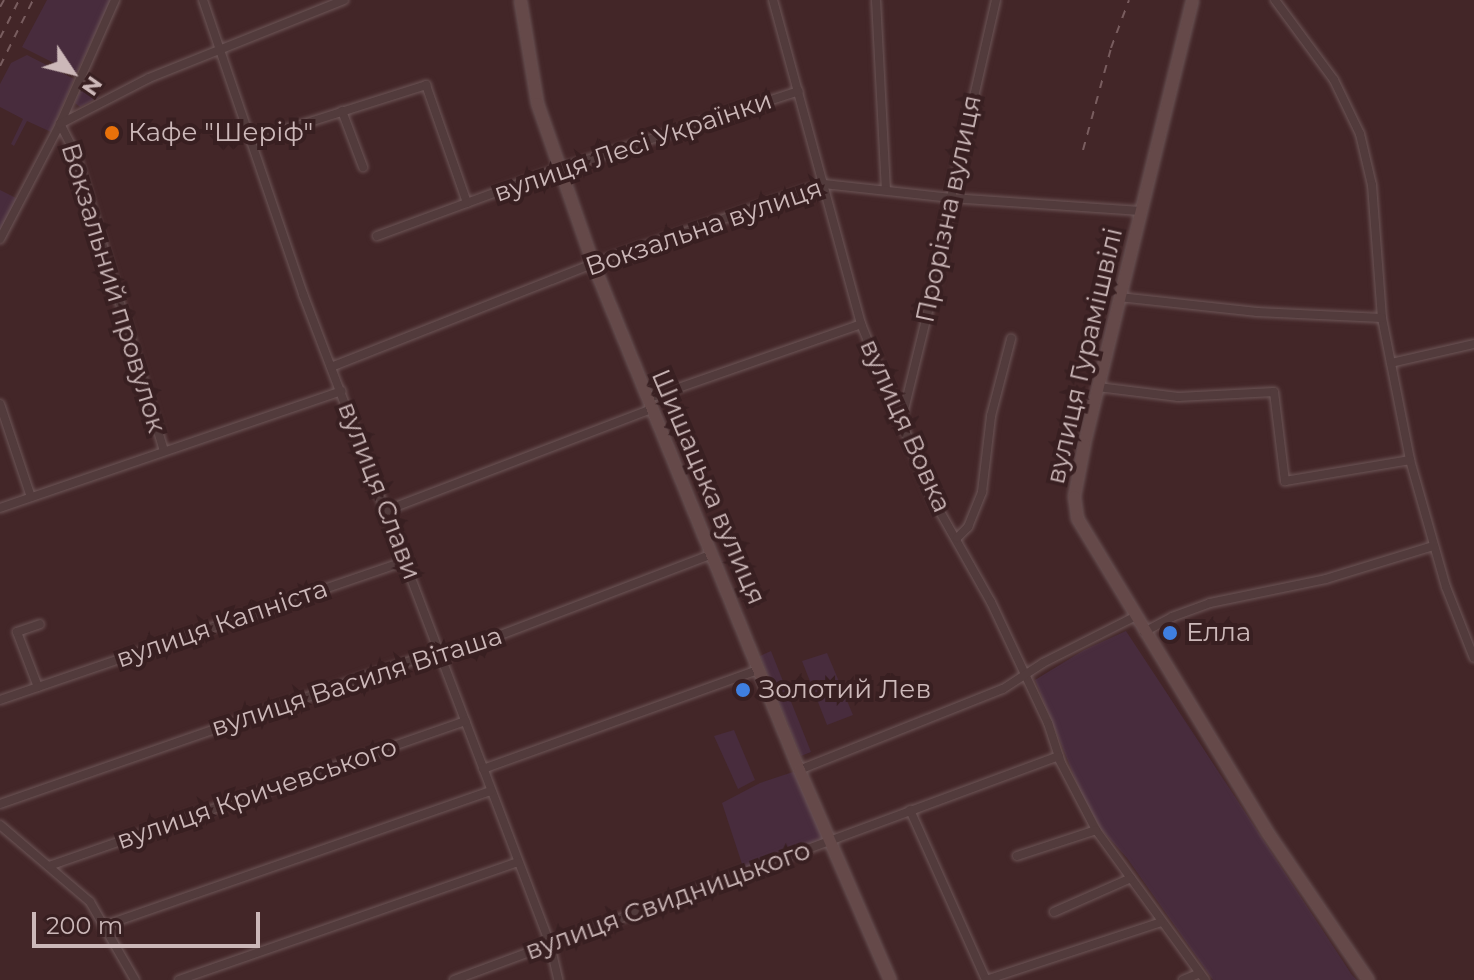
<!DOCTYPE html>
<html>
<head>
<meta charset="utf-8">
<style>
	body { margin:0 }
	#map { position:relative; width:1474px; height:980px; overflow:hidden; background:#432628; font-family:Montserrat,sans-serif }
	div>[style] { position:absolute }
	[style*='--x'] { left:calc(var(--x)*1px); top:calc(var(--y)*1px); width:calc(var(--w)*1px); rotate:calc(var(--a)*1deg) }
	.green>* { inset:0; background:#482c3d }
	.roads { filter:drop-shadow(0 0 2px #6d5657) drop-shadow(0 0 2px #6d5657) }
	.street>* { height:8px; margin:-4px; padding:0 4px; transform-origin:4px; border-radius:4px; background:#523b3c }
	.secondary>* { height:11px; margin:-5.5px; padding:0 5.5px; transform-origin:5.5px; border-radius:5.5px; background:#654949 }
	.rail>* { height:2px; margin-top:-1px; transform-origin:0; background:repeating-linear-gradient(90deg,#795d5f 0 8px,transparent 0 16px) }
	.dots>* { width:22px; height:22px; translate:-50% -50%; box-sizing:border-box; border:4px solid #381f21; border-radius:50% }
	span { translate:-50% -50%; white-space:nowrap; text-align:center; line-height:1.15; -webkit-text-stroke:8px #381f21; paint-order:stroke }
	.poi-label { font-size:26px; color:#ccb8b9 }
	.left { translate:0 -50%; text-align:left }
	.street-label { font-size:26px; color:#ccb8b9 }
	.north { position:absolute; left:32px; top:32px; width:80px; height:80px; -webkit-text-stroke:6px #381f21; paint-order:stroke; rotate:125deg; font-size:22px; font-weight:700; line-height:32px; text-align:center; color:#ccb8b9 }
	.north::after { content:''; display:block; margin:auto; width:28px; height:36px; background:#ccb8b9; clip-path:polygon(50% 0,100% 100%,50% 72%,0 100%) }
	.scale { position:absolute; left:32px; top:912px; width:228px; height:36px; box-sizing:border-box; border:4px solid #ccb8b9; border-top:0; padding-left:10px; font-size:24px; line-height:28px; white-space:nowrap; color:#ccb8b9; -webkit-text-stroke:6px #381f21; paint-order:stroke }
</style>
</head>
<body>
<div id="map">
	<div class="green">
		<i style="clip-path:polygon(47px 0,111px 0,76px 74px,22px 47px)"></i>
		<i style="clip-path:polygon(27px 55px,74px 79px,51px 132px,27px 121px,14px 146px,11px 144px,23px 119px,0 107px,0 84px,11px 63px)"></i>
		<i style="clip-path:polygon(85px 89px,99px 97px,80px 107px,75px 103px,80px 91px)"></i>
		<i style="clip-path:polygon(0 190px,18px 199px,0 231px)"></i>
		<i style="clip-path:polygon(1126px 631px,1352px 975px,1357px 980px,1213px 980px,1127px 858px,1101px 829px,1081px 793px,1035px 680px,1084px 650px)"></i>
		<i style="clip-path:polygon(771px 651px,811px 752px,801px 756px,760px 656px)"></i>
		<i style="clip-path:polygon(827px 653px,853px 715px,827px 725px,802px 661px)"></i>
		<i style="clip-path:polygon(734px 730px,755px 780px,738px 789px,714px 736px)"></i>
		<i style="clip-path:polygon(799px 770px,831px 842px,745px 873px,722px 803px,760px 783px)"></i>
	</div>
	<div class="roads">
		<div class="street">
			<i style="--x:203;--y:0;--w:311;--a:71.2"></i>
			<i style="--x:303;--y:294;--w:695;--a:69.19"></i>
			<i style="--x:550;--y:944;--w:37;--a:77"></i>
			<i style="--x:773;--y:0;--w:336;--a:74.8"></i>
			<i style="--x:861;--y:324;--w:191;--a:67.6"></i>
			<i style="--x:934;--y:501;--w:116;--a:60.6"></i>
			<i style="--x:991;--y:602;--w:134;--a:64.8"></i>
			<i style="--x:1048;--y:723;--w:40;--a:72"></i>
			<i style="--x:1060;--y:761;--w:78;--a:62.4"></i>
			<i style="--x:1096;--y:830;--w:185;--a:54"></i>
			<i style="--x:876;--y:0;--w:190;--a:87"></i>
			<i style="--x:1275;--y:0;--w:99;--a:53.6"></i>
			<i style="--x:1334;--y:80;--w:60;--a:64.3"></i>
			<i style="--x:1360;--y:134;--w:52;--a:76.8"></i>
			<i style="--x:1372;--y:185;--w:133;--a:85.7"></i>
			<i style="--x:1382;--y:318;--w:145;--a:78.8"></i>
			<i style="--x:1410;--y:460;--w:132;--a:74.2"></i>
			<i style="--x:1446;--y:587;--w:76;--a:68.5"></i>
			<i style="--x:342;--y:111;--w:60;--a:69.4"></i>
			<i style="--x:253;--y:140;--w:182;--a:-17.6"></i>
			<i style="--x:426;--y:85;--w:125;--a:70.8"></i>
			<i style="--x:377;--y:236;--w:194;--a:-20.2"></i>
			<i style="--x:559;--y:169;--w:252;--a:-18"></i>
			<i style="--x:0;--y:239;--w:130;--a:-62.4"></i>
			<i style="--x:60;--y:124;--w:136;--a:-66.1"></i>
			<i style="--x:1119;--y:297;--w:139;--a:6.2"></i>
			<i style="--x:1257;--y:312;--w:125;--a:2.7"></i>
			<i style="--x:1391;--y:363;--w:85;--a:-12.9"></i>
			<i style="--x:331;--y:367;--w:282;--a:-21.5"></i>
			<i style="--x:593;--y:264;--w:244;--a:-19.1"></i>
			<i style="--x:824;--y:184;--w:128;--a:6.3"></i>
			<i style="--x:951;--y:198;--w:190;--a:3.9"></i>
			<i style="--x:1098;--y:387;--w:81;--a:7.1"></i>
			<i style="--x:1178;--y:397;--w:96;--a:-3"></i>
			<i style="--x:1274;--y:392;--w:90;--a:83"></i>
			<i style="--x:1285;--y:481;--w:127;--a:-9.5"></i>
			<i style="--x:647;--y:399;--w:227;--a:-19.3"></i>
			<i style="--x:0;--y:404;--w:98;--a:71.6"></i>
			<i style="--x:902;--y:418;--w:161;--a:-76.3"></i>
			<i style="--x:940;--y:262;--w:65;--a:-80.2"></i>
			<i style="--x:951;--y:198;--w:203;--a:-77.2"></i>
			<i style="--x:164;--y:451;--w:311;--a:-106.6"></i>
			<i style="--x:75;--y:153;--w:33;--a:-117"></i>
			<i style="--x:60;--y:124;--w:100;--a:-27.3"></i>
			<i style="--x:149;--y:78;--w:210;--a:-21.8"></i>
			<i style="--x:0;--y:508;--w:361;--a:-18.9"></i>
			<i style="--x:387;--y:510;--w:283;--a:-20.9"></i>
			<i style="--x:957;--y:538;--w:16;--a:-45"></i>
			<i style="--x:968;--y:527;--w:38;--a:-68"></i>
			<i style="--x:982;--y:492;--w:77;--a:-83.2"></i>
			<i style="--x:991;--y:416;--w:80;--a:-75.4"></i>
			<i style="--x:1144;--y:632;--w:32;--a:-28"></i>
			<i style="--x:1172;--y:617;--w:40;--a:-20.2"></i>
			<i style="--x:1210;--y:603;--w:118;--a:-11.7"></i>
			<i style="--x:1326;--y:579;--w:112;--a:-17.1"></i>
			<i style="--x:38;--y:687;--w:59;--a:-110.9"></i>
			<i style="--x:17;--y:632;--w:24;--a:-19"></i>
			<i style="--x:0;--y:700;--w:429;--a:-18.9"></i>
			<i style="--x:483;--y:769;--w:292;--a:-19.8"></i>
			<i style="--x:799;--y:770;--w:219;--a:-21.7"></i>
			<i style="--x:1003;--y:689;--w:48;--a:-33"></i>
			<i style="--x:1043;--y:663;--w:102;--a:-26.8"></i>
			<i style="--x:0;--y:804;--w:446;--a:-19.2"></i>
			<i style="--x:421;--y:657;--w:19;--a:3"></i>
			<i style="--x:440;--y:658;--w:292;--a:-20.9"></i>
			<i style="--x:910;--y:810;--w:186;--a:65.9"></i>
			<i style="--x:0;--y:825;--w:118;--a:40.5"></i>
			<i style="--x:90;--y:902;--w:90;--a:60"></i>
			<i style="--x:1017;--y:856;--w:83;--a:-18.2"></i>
			<i style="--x:49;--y:866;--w:441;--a:-19.2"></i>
			<i style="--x:1054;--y:912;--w:84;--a:-23.8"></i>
			<i style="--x:103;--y:926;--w:411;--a:-19.2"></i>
			<i style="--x:179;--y:980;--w:359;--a:-19.2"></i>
			<i style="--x:454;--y:980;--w:645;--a:-20.32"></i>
			<i style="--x:986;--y:980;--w:184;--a:-18.3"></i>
			<i style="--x:1183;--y:980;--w:18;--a:-22"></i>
		</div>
		<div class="secondary">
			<i style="--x:520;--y:0;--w:104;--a:80.6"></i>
			<i style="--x:537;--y:103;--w:170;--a:70.8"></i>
			<i style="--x:593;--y:264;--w:546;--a:67.85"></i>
			<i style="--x:799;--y:770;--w:229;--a:66.6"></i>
			<i style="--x:1192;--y:0;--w:457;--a:103.7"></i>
			<i style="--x:1084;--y:444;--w:53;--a:100.9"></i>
			<i style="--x:1074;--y:496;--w:22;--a:82"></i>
			<i style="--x:1077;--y:518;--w:367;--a:58.8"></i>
			<i style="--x:1267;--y:832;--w:179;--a:55.7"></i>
		</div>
	</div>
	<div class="rail">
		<i style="--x:0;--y:7;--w:8;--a:-60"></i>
		<i style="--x:0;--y:38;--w:42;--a:-63.4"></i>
		<i style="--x:0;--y:66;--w:74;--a:-63.4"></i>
		<i style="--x:1083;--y:150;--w:106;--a:-74.6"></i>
		<i style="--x:1111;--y:48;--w:51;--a:-69.4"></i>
	</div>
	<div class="dots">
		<i style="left:112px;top:133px;background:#e8710a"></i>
		<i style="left:1170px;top:633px;background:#3f7fe0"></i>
		<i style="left:743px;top:690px;background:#3f7fe0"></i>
	</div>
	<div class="poi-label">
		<span class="left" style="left:128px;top:133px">Кафе "Шеріф"</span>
		<span class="left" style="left:1186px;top:633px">Елла</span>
		<span class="left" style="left:759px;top:690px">Золотий Лев</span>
	</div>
	<div class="street-label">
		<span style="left:633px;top:147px;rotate:-19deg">вулиця Лесі Українки</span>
		<span style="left:949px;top:209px;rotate:-78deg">Прорізна вулиця</span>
		<span style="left:704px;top:228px;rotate:-19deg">Вокзальна вулиця</span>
		<span style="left:113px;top:288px;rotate:73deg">Вокзальний провулок</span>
		<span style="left:1085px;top:356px;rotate:-77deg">вулиця Гурамішвілі</span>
		<span style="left:905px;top:426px;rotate:66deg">вулиця Вовка</span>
		<span style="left:708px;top:487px;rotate:67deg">Шишацька вулиця</span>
		<span style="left:379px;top:491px;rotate:69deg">вулиця Слави</span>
		<span style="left:222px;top:624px;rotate:-19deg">вулиця Капніста</span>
		<span style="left:357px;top:682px;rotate:-18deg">вулиця Василя Віташа</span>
		<span style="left:257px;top:794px;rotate:-19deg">вулиця Кричевського</span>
		<span style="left:668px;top:901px;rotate:-20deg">вулиця Свидницького</span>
	</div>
	<div class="north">N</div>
	<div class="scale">200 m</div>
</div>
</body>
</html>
